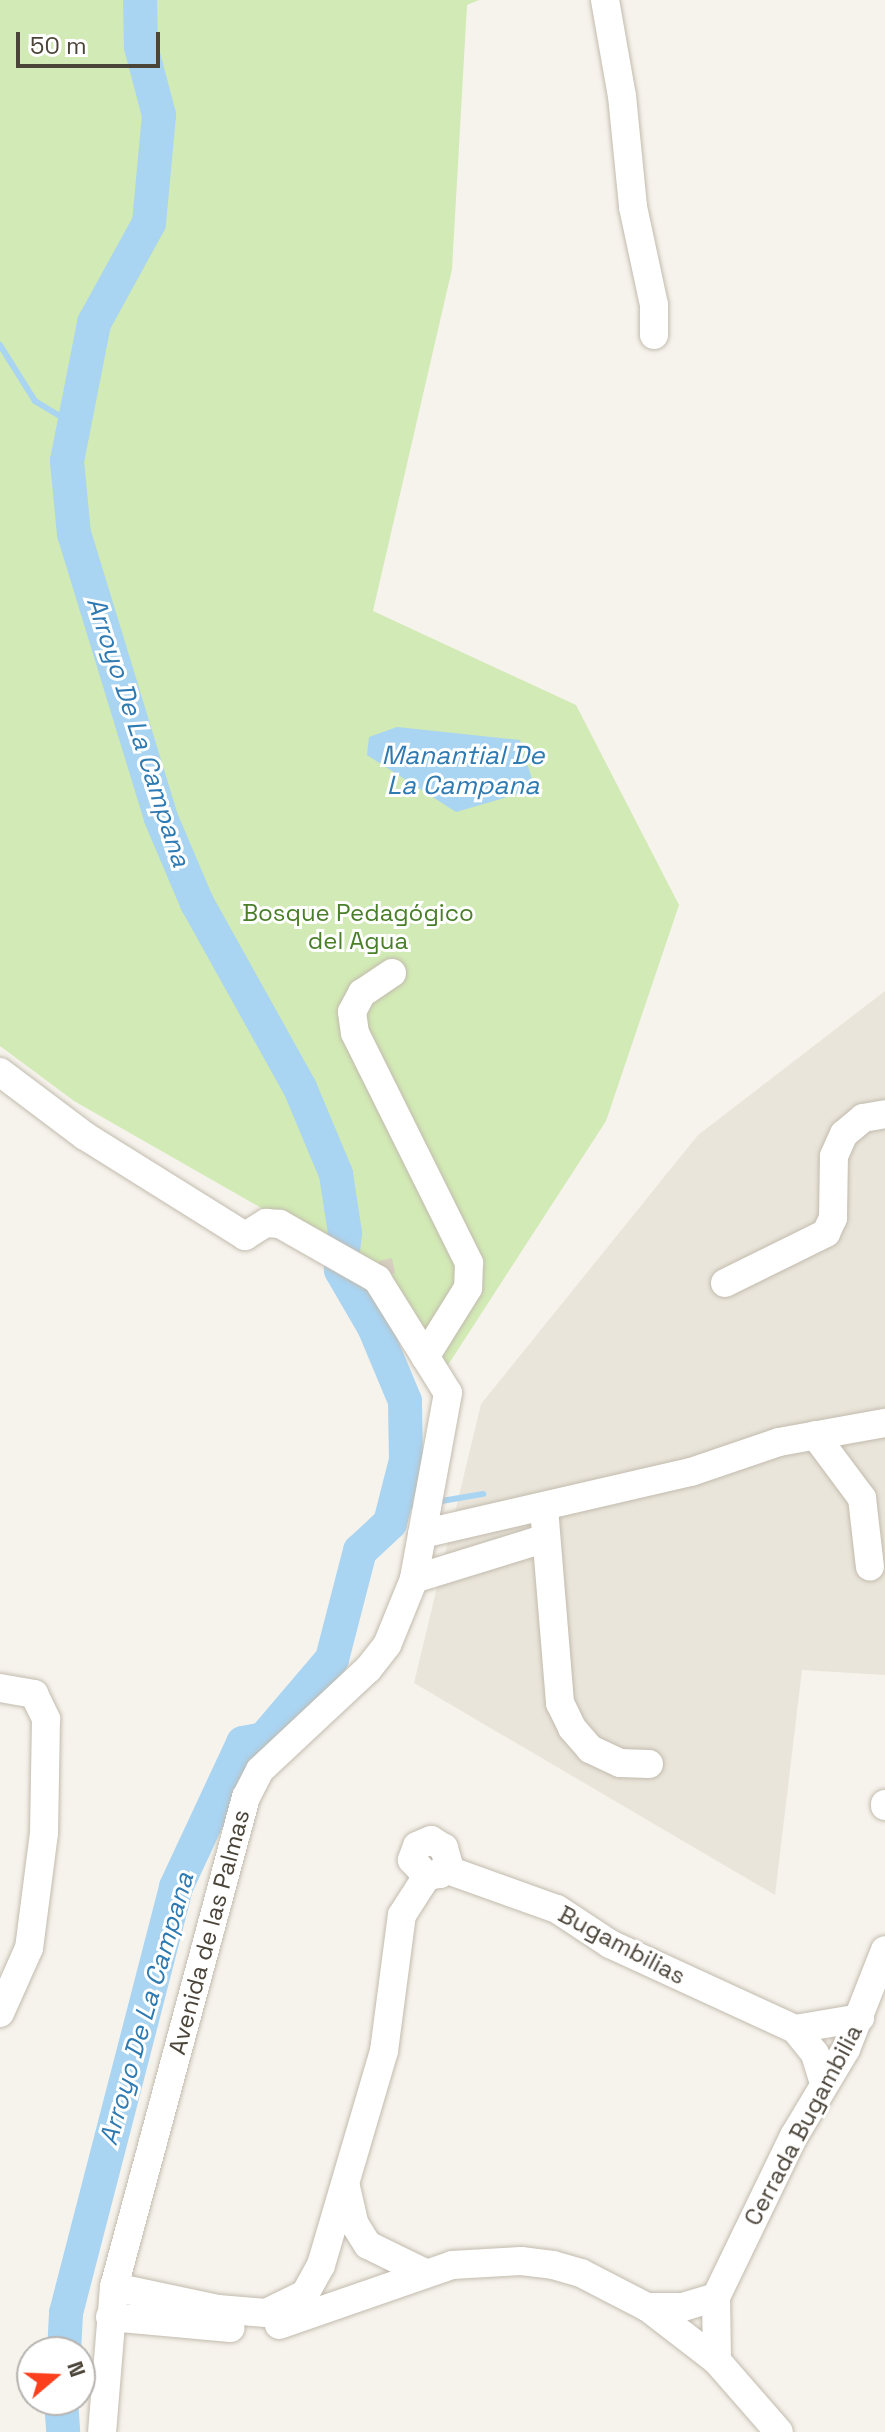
<!DOCTYPE html>
<html>
<head>
<meta charset="utf-8">
<style>
	body { margin:0 }
	#map { position:relative; width:885px; height:2432px; overflow:hidden; background:#f6f3ec; font-family:"Space Grotesk",sans-serif }
	div>[style] { position:absolute }
	[style*='--x'] { left:calc(var(--x)*1px); top:calc(var(--y)*1px); width:calc(var(--w)*1px); rotate:calc(var(--a)*1deg) }
	.residential>* { inset:0; background:#eae5da }
	.green>* { inset:0; background:#d2eab5 }
	.water>* { inset:0; background:#a9d4f2 }
	.stream>* { height:6px; margin:-3px; padding:0 3px; transform-origin:3px; border-radius:3px; background:#a9d4f2 }
	.river>* { height:34px; margin:-17px; padding:0 17px; transform-origin:17px; border-radius:17px; background:#a9d4f2 }
	.building>* { inset:0; background:#d8cfc1 }
	.roads { filter:drop-shadow(0 0 2px #c2bbae) drop-shadow(0 0 2px #c2bbae) }
	.minor>* { height:28px; margin:-14px; padding:0 14px; transform-origin:14px; border-radius:14px; background:#fff }
	span { translate:-50% -50%; white-space:nowrap; text-align:center; line-height:1.15; -webkit-text-stroke:6px #fff; paint-order:stroke }
	.park-label { font-size:24px; color:#4a7f2a }
	.street-label { font-size:24px; color:#4b4439 }
	.water-label { font-size:26px; color:#2e7ab2; font-style:italic }
	.north { position:absolute; left:16px; top:2336px; width:80px; height:80px; box-sizing:border-box; background:#fff; border:2px solid #b7b4b0; border-radius:50%; rotate:71deg; font-size:22px; font-weight:700; line-height:32px; text-align:center; color:#4b4439 }
	.north::after { content:''; display:block; margin:auto; width:28px; height:36px; background:#fc3f1d; clip-path:polygon(50% 0,100% 100%,50% 72%,0 100%) }
	.scale { position:absolute; left:16px; top:32px; width:144px; height:36px; box-sizing:border-box; border:4px solid #4b4439; border-top:0; padding-left:10px; font-size:24px; line-height:28px; white-space:nowrap; color:#4b4439; -webkit-text-stroke:6px #fff; paint-order:stroke }
</style>
</head>
<body>
<div id="map">
	<div class="residential">
		<i style="clip-path:polygon(885px 991px,885px 1675px,802px 1670px,775px 1895px,414px 1683px,481px 1404px,698px 1135px)"></i>
	</div>
	<div class="green">
		<i style="clip-path:polygon(0 0,479px 0,467px 5px,452px 269px,373px 611px,576px 705px,679px 905px,606px 1121px,446px 1368px,377px 1274px,74px 1101px,0 1046px)"></i>
	</div>
	<div class="water">
		<i style="clip-path:polygon(397px 727px,520px 740px,535px 789px,456px 812px,367px 755px,369px 737px)"></i>
	</div>
	<div class="stream">
		<i style="--x:0;--y:345;--w:66;--a:58"></i>
		<i style="--x:35;--y:401;--w:44;--a:31.2"></i>
		<i style="--x:436;--y:1502;--w:48;--a:-9.7"></i>
		<i style="--x:394;--y:1509;--w:27;--a:-10"></i>
	</div>
	<div class="river">
		<i style="--x:64;--y:2352;--w:39;--a:-87"></i>
		<i style="--x:66;--y:2313;--w:440;--a:-75.5"></i>
		<i style="--x:176;--y:1887;--w:159;--a:-65"></i>
		<i style="--x:243;--y:1743;--w:21;--a:-11"></i>
		<i style="--x:264;--y:1739;--w:105;--a:-49.6"></i>
		<i style="--x:332;--y:1659;--w:112;--a:-75.5"></i>
		<i style="--x:360;--y:1551;--w:41;--a:-43"></i>
		<i style="--x:390;--y:1523;--w:65;--a:-75.7"></i>
		<i style="--x:406;--y:1460;--w:59;--a:-91"></i>
		<i style="--x:405;--y:1401;--w:80;--a:-112.7"></i>
		<i style="--x:374;--y:1327;--w:66;--a:-120.1"></i>
		<i style="--x:341;--y:1270;--w:37;--a:-84"></i>
		<i style="--x:345;--y:1233;--w:60;--a:-98.7"></i>
		<i style="--x:336;--y:1174;--w:93;--a:-112.7"></i>
		<i style="--x:300;--y:1088;--w:212;--a:-119.1"></i>
		<i style="--x:197;--y:903;--w:92;--a:-113"></i>
		<i style="--x:161;--y:818;--w:297;--a:-107"></i>
		<i style="--x:74;--y:534;--w:73;--a:-95.5"></i>
		<i style="--x:67;--y:461;--w:141;--a:-78.9"></i>
		<i style="--x:94;--y:323;--w:114;--a:-61.2"></i>
		<i style="--x:149;--y:223;--w:108;--a:-84.7"></i>
		<i style="--x:159;--y:115;--w:70;--a:-104.8"></i>
		<i style="--x:141;--y:47;--w:47;--a:-91.2"></i>
		<i style="--x:61;--y:2400;--w:32;--a:86"></i>
	</div>
	<div class="building">
		<i style="clip-path:polygon(392px 1258px,395px 1273px,383px 1276px,379px 1261px)"></i>
	</div>
	<div class="roads">
		<div class="minor">
			<i style="--x:605;--y:0;--w:97;--a:80"></i>
			<i style="--x:622;--y:96;--w:112;--a:84.3"></i>
			<i style="--x:633;--y:207;--w:100;--a:77.9"></i>
			<i style="--x:654;--y:305;--w:30;--a:90"></i>
			<i style="--x:392;--y:973;--w:36;--a:146"></i>
			<i style="--x:362;--y:993;--w:21;--a:118"></i>
			<i style="--x:352;--y:1012;--w:21;--a:82"></i>
			<i style="--x:355;--y:1033;--w:257;--a:63.6"></i>
			<i style="--x:469;--y:1263;--w:25;--a:92"></i>
			<i style="--x:468;--y:1288;--w:81;--a:121.9"></i>
			<i style="--x:0;--y:1072;--w:106;--a:37"></i>
			<i style="--x:85;--y:1136;--w:189;--a:32"></i>
			<i style="--x:245;--y:1236;--w:25;--a:-32"></i>
			<i style="--x:266;--y:1223;--w:14;--a:4"></i>
			<i style="--x:280;--y:1224;--w:112;--a:29.6"></i>
			<i style="--x:377;--y:1279;--w:134;--a:58.1"></i>
			<i style="--x:448;--y:1393;--w:189;--a:100.4"></i>
			<i style="--x:414;--y:1579;--w:71;--a:112.2"></i>
			<i style="--x:387;--y:1645;--w:31;--a:128"></i>
			<i style="--x:368;--y:1669;--w:148;--a:136.9"></i>
			<i style="--x:260;--y:1770;--w:30;--a:117"></i>
			<i style="--x:246;--y:1797;--w:507;--a:105.08"></i>
			<i style="--x:114;--y:2287;--w:145;--a:94.7"></i>
			<i style="--x:725;--y:1283;--w:113;--a:-26.3"></i>
			<i style="--x:826;--y:1233;--w:17;--a:-65"></i>
			<i style="--x:833;--y:1218;--w:62;--a:-89.1"></i>
			<i style="--x:834;--y:1156;--w:24;--a:-66"></i>
			<i style="--x:844;--y:1134;--w:25;--a:-40"></i>
			<i style="--x:863;--y:1118;--w:22;--a:-10"></i>
			<i style="--x:815;--y:1435;--w:79;--a:53.3"></i>
			<i style="--x:862;--y:1498;--w:69;--a:83.4"></i>
			<i style="--x:544;--y:1508;--w:196;--a:85.3"></i>
			<i style="--x:560;--y:1703;--w:28;--a:64"></i>
			<i style="--x:572;--y:1728;--w:28;--a:49"></i>
			<i style="--x:590;--y:1749;--w:33;--a:25"></i>
			<i style="--x:620;--y:1763;--w:29;--a:2"></i>
			<i style="--x:422;--y:1534;--w:276;--a:-13"></i>
			<i style="--x:691;--y:1472;--w:93;--a:-18.8"></i>
			<i style="--x:779;--y:1442;--w:108;--a:-10.2"></i>
			<i style="--x:414;--y:1579;--w:135;--a:-17.2"></i>
			<i style="--x:0;--y:1688;--w:35;--a:10"></i>
			<i style="--x:34;--y:1694;--w:28;--a:64"></i>
			<i style="--x:46;--y:1719;--w:114;--a:91"></i>
			<i style="--x:44;--y:1833;--w:116;--a:97.4"></i>
			<i style="--x:29;--y:1948;--w:71;--a:114"></i>
			<i style="--x:885;--y:1804;--w:2;--a:90"></i>
			<i style="--x:445;--y:1869;--w:119;--a:19.7"></i>
			<i style="--x:557;--y:1909;--w:64;--a:33.4"></i>
			<i style="--x:610;--y:1944;--w:204;--a:24.7"></i>
			<i style="--x:795;--y:2029;--w:32;--a:51"></i>
			<i style="--x:815;--y:2054;--w:30;--a:73"></i>
			<i style="--x:795;--y:2029;--w:66;--a:-9.6"></i>
			<i style="--x:346;--y:2187;--w:37;--a:77"></i>
			<i style="--x:354;--y:2223;--w:26;--a:58"></i>
			<i style="--x:368;--y:2245;--w:61;--a:26.1"></i>
			<i style="--x:114;--y:2287;--w:106;--a:11.9"></i>
			<i style="--x:218;--y:2309;--w:48;--a:4.8"></i>
			<i style="--x:266;--y:2313;--w:43;--a:-26"></i>
			<i style="--x:305;--y:2294;--w:33;--a:-61"></i>
			<i style="--x:321;--y:2265;--w:223;--a:-73.6"></i>
			<i style="--x:384;--y:2051;--w:137;--a:-82.5"></i>
			<i style="--x:402;--y:1915;--w:46;--a:-57.3"></i>
			<i style="--x:427;--y:1876;--w:13;--a:-9"></i>
			<i style="--x:440;--y:1874;--w:14;--a:-56"></i>
			<i style="--x:448;--y:1862;--w:15;--a:-106"></i>
			<i style="--x:444;--y:1848;--w:15;--a:-148"></i>
			<i style="--x:431;--y:1840;--w:15;--a:157"></i>
			<i style="--x:417;--y:1846;--w:15;--a:110"></i>
			<i style="--x:412;--y:1860;--w:22;--a:47"></i>
			<i style="--x:647;--y:2307;--w:36;--a:0"></i>
			<i style="--x:683;--y:2307;--w:34;--a:-17"></i>
			<i style="--x:110;--y:2317;--w:121;--a:5.2"></i>
			<i style="--x:279;--y:2325;--w:183;--a:-19.1"></i>
			<i style="--x:452;--y:2265;--w:69;--a:-3.3"></i>
			<i style="--x:521;--y:2261;--w:32;--a:7"></i>
			<i style="--x:553;--y:2265;--w:29;--a:16"></i>
			<i style="--x:581;--y:2273;--w:74;--a:27.3"></i>
			<i style="--x:647;--y:2307;--w:88;--a:37.6"></i>
			<i style="--x:717;--y:2361;--w:94;--a:48.9"></i>
			<i style="--x:717;--y:2361;--w:64;--a:-90.9"></i>
			<i style="--x:716;--y:2297;--w:179;--a:-64.2"></i>
			<i style="--x:794;--y:2136;--w:101;--a:-59.1"></i>
			<i style="--x:846;--y:2049;--w:106;--a:-68.5"></i>
		</div>
	</div>
	<div class="park-label">
		<span style="left:358px;top:927px">Bosque Pedagógico<br>del Agua</span>
	</div>
	<div class="street-label">
		<span style="left:209px;top:1932px;rotate:-75deg">Avenida de las Palmas</span>
		<span style="left:622px;top:1945px;rotate:28deg">Bugambilias</span>
		<span style="left:803px;top:2125px;rotate:-62deg">Cerrada Bugambilia</span>
	</div>
	<div class="water-label">
		<span style="left:138px;top:732px;rotate:72deg">Arroyo De La Campana</span>
		<span style="left:463px;top:771px">Manantial De<br>La Campana</span>
		<span style="left:147px;top:2009px;rotate:-74deg">Arroyo De La Campana</span>
	</div>
	<div class="north">N</div>
	<div class="scale">50 m</div>
</div>
</body>
</html>
